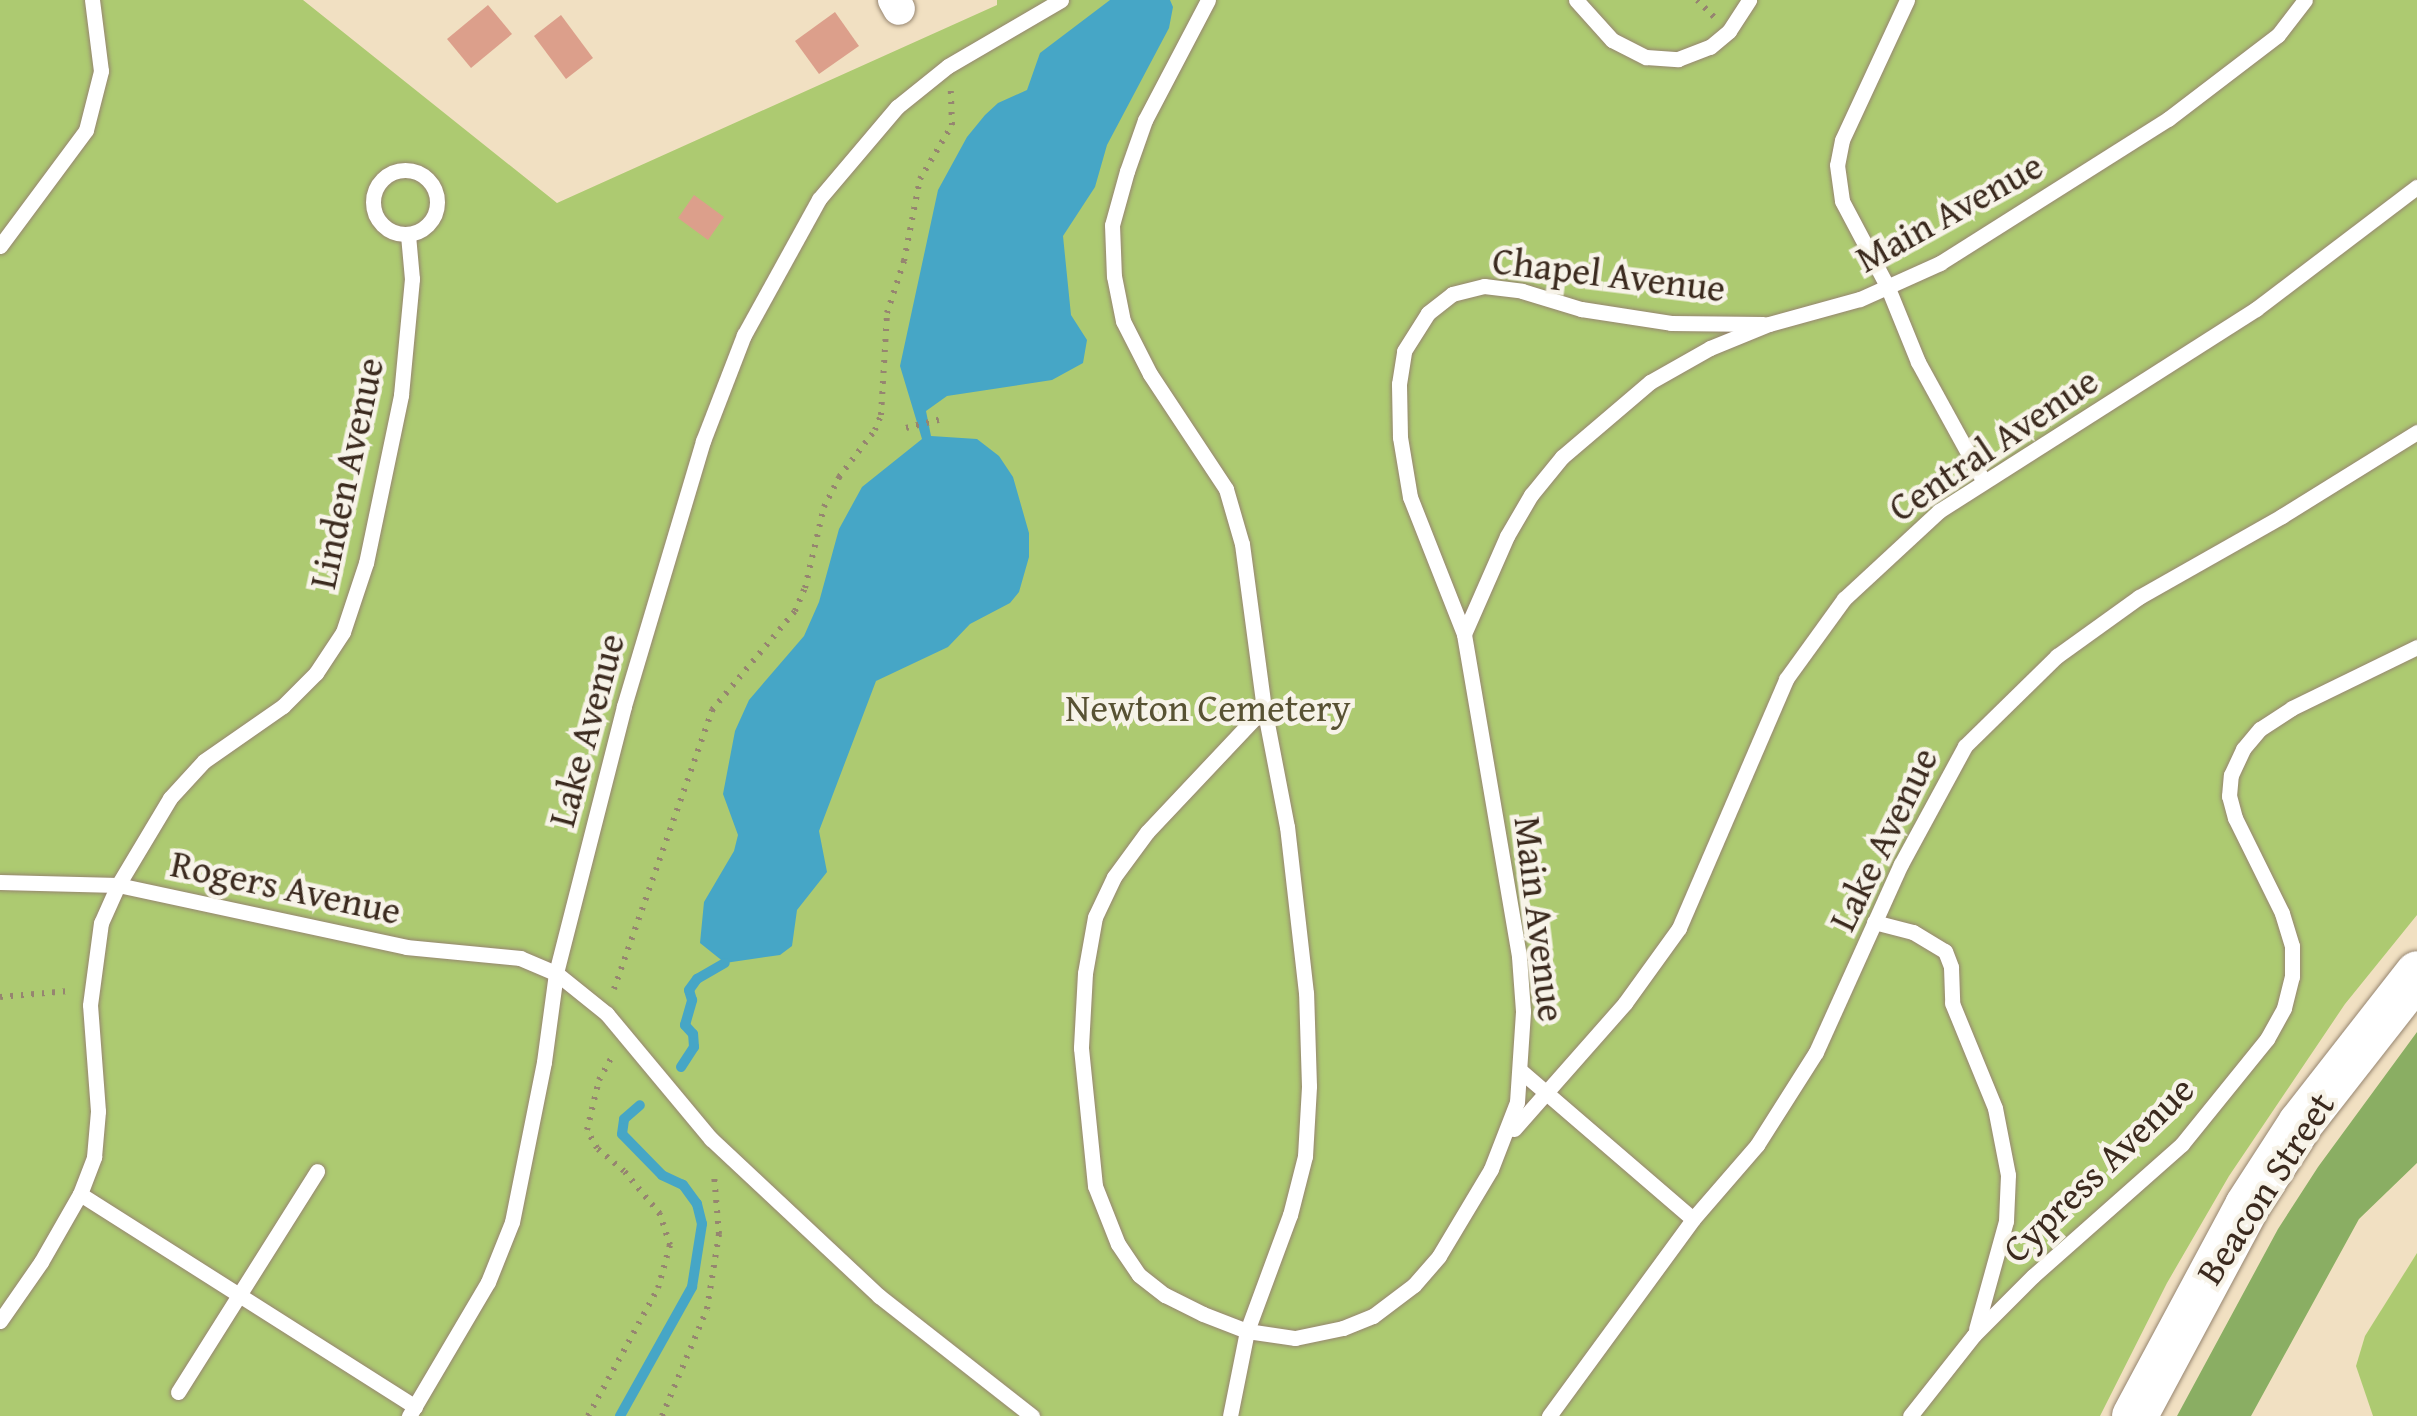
<!DOCTYPE html>
<html>
<head>
<meta charset="utf-8">
<style>
	body { margin:0 }
	#map { position:relative; width:2417px; height:1416px; overflow:hidden; background:#f1e0c2; font-family:"Gentium Book Plus",serif }
	div>[style] { position:absolute }
	[style*='--x'] { left:calc(var(--x)*1px); top:calc(var(--y)*1px); width:calc(var(--w)*1px); rotate:calc(var(--a)*1deg) }
	.green>* { inset:0; background:#adca71 }
	.forest>* { inset:0; background:#8aae63 }
	.water>* { inset:0; background:#46a6c6 }
	.stream>* { height:10px; margin:-5px; padding:0 5px; transform-origin:5px; border-radius:5px; background:#46a6c6 }
	.building>* { inset:0; background:#dc9f8b }
	.path>* { height:6px; margin-top:-3px; transform-origin:0; background:repeating-linear-gradient(90deg,#968570 0 2.5px,transparent 0 10.5px) }
	.roads { filter:drop-shadow(0 0 2px #968570) drop-shadow(0 0 2px #968570) }
	.lane>* { height:15px; margin:-7.5px; padding:0 7.5px; transform-origin:7.5px; border-radius:7.5px; background:#fff }
	.lane>.ring { margin:-7.5px; padding:0; box-sizing:content-box; background:none; border:15px solid #fff; border-radius:50% }
	.street>* { height:32px; margin:-16px; padding:0 16px; transform-origin:16px; border-radius:16px; background:#fff }
	.secondary>* { height:45px; margin:-22.5px; padding:0 22.5px; transform-origin:22.5px; border-radius:22.5px; background:#fff }
	span { translate:-50% -50%; white-space:nowrap; text-align:center; line-height:1.15; -webkit-text-stroke:9px #f7f3e8; paint-order:stroke }
	.street-label { font-size:38px; color:#3b2a1e }
	.park-label { font-size:38px; color:#585233 }
</style>
</head>
<body>
<div id="map">
	<div class="green">
		<i style="clip-path:polygon(0 0,303px 0,557px 203px,997px 5px,997px 0,2417px 0,2417px 915px,2345px 1004px,2229px 1176px,2167px 1283px,2100px 1416px,0 1416px)"></i>
		<i style="clip-path:polygon(2417px 1253px,2417px 1416px,2373px 1416px,2356px 1366px,2365px 1336px)"></i>
	</div>
	<div class="forest">
		<i style="clip-path:polygon(2417px 1032px,2417px 1163px,2359px 1219px,2251px 1416px,2177px 1416px,2278px 1229px,2318px 1167px)"></i>
	</div>
	<div class="water">
		<i style="clip-path:polygon(1110px 0,1170px 0,1173px 7px,1169px 28px,1107px 145px,1095px 187px,1063px 236px,1071px 315px,1087px 340px,1083px 363px,1052px 380px,947px 396px,926px 411px,931px 436px,977px 439px,999px 456px,1013px 477px,1029px 533px,1029px 557px,1019px 592px,1010px 603px,970px 624px,948px 647px,876px 681px,819px 831px,827px 872px,797px 910px,792px 946px,780px 955px,725px 963px,700px 943px,704px 902px,734px 851px,738px 835px,723px 794px,735px 731px,749px 700px,804px 636px,819px 602px,839px 529px,862px 487px,922px 439px,900px 366px,938px 190px,967px 137px,985px 115px,998px 103px,1027px 90px,1040px 53px)"></i>
	</div>
	<div class="stream">
		<i style="--x:681;--y:1067;--w:24;--a:-57"></i>
		<i style="--x:694;--y:1047;--w:13;--a:-94"></i>
		<i style="--x:693;--y:1034;--w:12;--a:-132"></i>
		<i style="--x:685;--y:1025;--w:26;--a:-74"></i>
		<i style="--x:692;--y:1000;--w:10;--a:-107"></i>
		<i style="--x:689;--y:990;--w:14;--a:-54"></i>
		<i style="--x:697;--y:979;--w:32;--a:-30"></i>
		<i style="--x:620;--y:1416;--w:148;--a:-60.8"></i>
		<i style="--x:692;--y:1287;--w:64;--a:-81"></i>
		<i style="--x:702;--y:1224;--w:21;--a:-104"></i>
		<i style="--x:697;--y:1204;--w:24;--a:-126"></i>
		<i style="--x:683;--y:1185;--w:23;--a:-155"></i>
		<i style="--x:662;--y:1175;--w:57;--a:-134.3"></i>
		<i style="--x:622;--y:1134;--w:15;--a:-82"></i>
		<i style="--x:624;--y:1119;--w:21;--a:-41"></i>
	</div>
	<div class="building">
		<i style="clip-path:polygon(488px 5px,512px 34px,471px 68px,447px 39px)"></i>
		<i style="clip-path:polygon(835px 12px,859px 46px,819px 74px,795px 41px)"></i>
		<i style="clip-path:polygon(561px 15px,593px 58px,566px 79px,534px 36px)"></i>
		<i style="clip-path:polygon(694px 195px,724px 217px,708px 240px,678px 218px)"></i>
	</div>
	<div class="path">
		<i style="--x:1697;--y:0;--w:24;--a:45"></i>
		<i style="--x:906;--y:428;--w:34;--a:-14"></i>
		<i style="--x:614;--y:989;--w:296;--a:-70.6"></i>
		<i style="--x:712;--y:710;--w:129;--a:-50"></i>
		<i style="--x:795;--y:611;--w:25;--a:-67"></i>
		<i style="--x:805;--y:588;--w:83;--a:-76.8"></i>
		<i style="--x:824;--y:507;--w:34;--a:-63"></i>
		<i style="--x:839;--y:477;--w:59;--a:-52.5"></i>
		<i style="--x:875;--y:430;--w:16;--a:-68"></i>
		<i style="--x:881;--y:415;--w:102;--a:-86.6"></i>
		<i style="--x:887;--y:313;--w:55;--a:-71.9"></i>
		<i style="--x:904;--y:261;--w:84;--a:-79"></i>
		<i style="--x:920;--y:179;--w:63;--a:-59.3"></i>
		<i style="--x:952;--y:125;--w:35;--a:-92"></i>
		<i style="--x:0;--y:997;--w:69;--a:-5"></i>
		<i style="--x:588;--y:1416;--w:146;--a:-61.3"></i>
		<i style="--x:658;--y:1288;--w:45;--a:-74.4"></i>
		<i style="--x:670;--y:1245;--w:33;--a:-108"></i>
		<i style="--x:660;--y:1214;--w:56;--a:-129.9"></i>
		<i style="--x:624;--y:1171;--w:35;--a:-140"></i>
		<i style="--x:597;--y:1148;--w:21;--a:-119"></i>
		<i style="--x:587;--y:1130;--w:51;--a:-76.5"></i>
		<i style="--x:599;--y:1080;--w:31;--a:-61"></i>
		<i style="--x:662;--y:1416;--w:116;--a:-67.2"></i>
		<i style="--x:707;--y:1309;--w:76;--a:-80.9"></i>
		<i style="--x:719;--y:1234;--w:59;--a:-94.8"></i>
	</div>
	<div class="roads">
		<div class="lane">
			<i style="--x:1208;--y:0;--w:136;--a:117.7"></i>
			<i style="--x:1145;--y:120;--w:54;--a:109.4"></i>
			<i style="--x:1127;--y:171;--w:56;--a:105.5"></i>
			<i style="--x:1112;--y:225;--w:51;--a:87.8"></i>
			<i style="--x:1114;--y:276;--w:46;--a:78.7"></i>
			<i style="--x:1123;--y:321;--w:59;--a:63"></i>
			<i style="--x:1150;--y:374;--w:138;--a:56.5"></i>
			<i style="--x:1226;--y:489;--w:57;--a:73.8"></i>
			<i style="--x:1242;--y:544;--w:165;--a:82.4"></i>
			<i style="--x:1264;--y:708;--w:170;--a:133.3"></i>
			<i style="--x:1147;--y:832;--w:56;--a:126.3"></i>
			<i style="--x:1114;--y:877;--w:44;--a:115.4"></i>
			<i style="--x:1095;--y:917;--w:57;--a:100.1"></i>
			<i style="--x:1085;--y:973;--w:75;--a:93.1"></i>
			<i style="--x:1081;--y:1048;--w:139;--a:84.2"></i>
			<i style="--x:1095;--y:1186;--w:62;--a:68.4"></i>
			<i style="--x:1118;--y:1244;--w:37;--a:56"></i>
			<i style="--x:1139;--y:1275;--w:33;--a:38"></i>
			<i style="--x:1165;--y:1295;--w:42;--a:26.6"></i>
			<i style="--x:1203;--y:1314;--w:47;--a:21.1"></i>
			<i style="--x:1247;--y:1331;--w:49;--a:8.3"></i>
			<i style="--x:1295;--y:1338;--w:49;--a:-11.8"></i>
			<i style="--x:1343;--y:1328;--w:32;--a:-22"></i>
			<i style="--x:1373;--y:1316;--w:51;--a:-37.1"></i>
			<i style="--x:1414;--y:1285;--w:38;--a:-49"></i>
			<i style="--x:1439;--y:1256;--w:101;--a:-59.1"></i>
			<i style="--x:1491;--y:1169;--w:72;--a:-68.8"></i>
			<i style="--x:1517;--y:1102;--w:91;--a:-86.2"></i>
			<i style="--x:1523;--y:1011;--w:55;--a:-94.2"></i>
			<i style="--x:1519;--y:956;--w:327;--a:-99.7"></i>
			<i style="--x:1464;--y:634;--w:107;--a:-66.3"></i>
			<i style="--x:1507;--y:536;--w:48;--a:-59.7"></i>
			<i style="--x:1531;--y:495;--w:49;--a:-50.8"></i>
			<i style="--x:1562;--y:457;--w:116;--a:-40.4"></i>
			<i style="--x:1650;--y:382;--w:69;--a:-29.5"></i>
			<i style="--x:1710;--y:348;--w:64;--a:-22.1"></i>
			<i style="--x:1769;--y:324;--w:94;--a:-15.4"></i>
			<i style="--x:1860;--y:299;--w:88;--a:-24.2"></i>
			<i style="--x:1940;--y:263;--w:270;--a:-32.3"></i>
			<i style="--x:2168;--y:119;--w:138;--a:-37.4"></i>
			<i style="--x:2278;--y:35;--w:44;--a:-52.4"></i>
			<i style="--x:1576;--y:0;--w:54;--a:48"></i>
			<i style="--x:1612;--y:40;--w:38;--a:27"></i>
			<i style="--x:1646;--y:57;--w:32;--a:4"></i>
			<i style="--x:1678;--y:59;--w:34;--a:-21"></i>
			<i style="--x:1710;--y:47;--w:25;--a:-40"></i>
			<i style="--x:1729;--y:31;--w:37;--a:-57"></i>
			<i style="--x:1907;--y:0;--w:154;--a:114.9"></i>
			<i style="--x:1842;--y:140;--w:25;--a:101"></i>
			<i style="--x:1837;--y:165;--w:36;--a:82"></i>
			<i style="--x:1842;--y:201;--w:98;--a:62.1"></i>
			<i style="--x:1888;--y:288;--w:80;--a:67.9"></i>
			<i style="--x:1918;--y:362;--w:135;--a:61.2"></i>
			<i class="ring" style="left:373px;top:170px;width:49px;height:49px"></i>
			<i style="--x:0;--y:246;--w:144;--a:-53.4"></i>
			<i style="--x:86;--y:130;--w:61;--a:-75.7"></i>
			<i style="--x:101;--y:71;--w:72;--a:-97.2"></i>
			<i style="--x:1464;--y:634;--w:147;--a:-111.5"></i>
			<i style="--x:1410;--y:497;--w:61;--a:-99.5"></i>
			<i style="--x:1400;--y:437;--w:53;--a:-91.1"></i>
			<i style="--x:1399;--y:384;--w:33;--a:-81"></i>
			<i style="--x:1404;--y:351;--w:45;--a:-57.7"></i>
			<i style="--x:1428;--y:313;--w:31;--a:-38"></i>
			<i style="--x:1452;--y:294;--w:33;--a:-14"></i>
			<i style="--x:1484;--y:286;--w:38;--a:7"></i>
			<i style="--x:1522;--y:291;--w:62;--a:17"></i>
			<i style="--x:1581;--y:309;--w:91;--a:8.8"></i>
			<i style="--x:1671;--y:323;--w:92;--a:0.6"></i>
			<i style="--x:0;--y:882;--w:118;--a:1.5"></i>
			<i style="--x:118;--y:885;--w:295;--a:12.1"></i>
			<i style="--x:406;--y:947;--w:115;--a:5.5"></i>
			<i style="--x:520;--y:958;--w:39;--a:23"></i>
			<i style="--x:556;--y:973;--w:90;--a:97.7"></i>
			<i style="--x:544;--y:1062;--w:163;--a:101.3"></i>
			<i style="--x:512;--y:1222;--w:65;--a:111.8"></i>
			<i style="--x:488;--y:1282;--w:156;--a:120.5"></i>
			<i style="--x:1874;--y:922;--w:40;--a:14.4"></i>
			<i style="--x:1913;--y:932;--w:37;--a:31"></i>
			<i style="--x:1945;--y:951;--w:17;--a:69"></i>
			<i style="--x:1951;--y:967;--w:36;--a:88"></i>
			<i style="--x:1952;--y:1003;--w:113;--a:67.7"></i>
			<i style="--x:1995;--y:1108;--w:68;--a:79"></i>
			<i style="--x:2008;--y:1175;--w:46;--a:92.5"></i>
			<i style="--x:2006;--y:1221;--w:112;--a:105.5"></i>
			<i style="--x:1522;--y:1072;--w:225;--a:40.7"></i>
			<i style="--x:1514;--y:1129;--w:168;--a:-48.6"></i>
			<i style="--x:1625;--y:1003;--w:92;--a:-54.2"></i>
			<i style="--x:1679;--y:928;--w:271;--a:-66.7"></i>
			<i style="--x:1786;--y:679;--w:99;--a:-54.1"></i>
			<i style="--x:1844;--y:599;--w:129;--a:-42.8"></i>
			<i style="--x:1939;--y:511;--w:376;--a:-32.5"></i>
			<i style="--x:2256;--y:309;--w:202;--a:-37.2"></i>
			<i style="--x:80;--y:1194;--w:397;--a:32.4"></i>
			<i style="--x:0;--y:1321;--w:72;--a:-55.2"></i>
			<i style="--x:41;--y:1262;--w:78;--a:-60.2"></i>
			<i style="--x:80;--y:1194;--w:40;--a:-69"></i>
			<i style="--x:94;--y:1157;--w:46;--a:-85"></i>
			<i style="--x:98;--y:1111;--w:106;--a:-94.3"></i>
			<i style="--x:90;--y:1005;--w:83;--a:-82.4"></i>
			<i style="--x:101;--y:923;--w:42;--a:-65.9"></i>
			<i style="--x:118;--y:885;--w:101;--a:-59.1"></i>
			<i style="--x:170;--y:798;--w:50;--a:-47.4"></i>
			<i style="--x:204;--y:761;--w:96;--a:-34.8"></i>
			<i style="--x:283;--y:706;--w:47;--a:-45"></i>
			<i style="--x:316;--y:673;--w:49;--a:-56.6"></i>
			<i style="--x:343;--y:632;--w:73;--a:-71.6"></i>
			<i style="--x:366;--y:563;--w:172;--a:-78.2"></i>
			<i style="--x:401;--y:395;--w:117;--a:-84.6"></i>
			<i style="--x:412;--y:279;--w:44;--a:-95.2"></i>
			<i style="--x:178;--y:1392;--w:261;--a:-57.8"></i>
			<i style="--x:1032;--y:1416;--w:194;--a:-141.9"></i>
			<i style="--x:879;--y:1296;--w:230;--a:-136.9"></i>
			<i style="--x:711;--y:1139;--w:163;--a:-129.8"></i>
			<i style="--x:607;--y:1014;--w:65;--a:-141.2"></i>
			<i style="--x:556;--y:973;--w:276;--a:-75.7"></i>
			<i style="--x:624;--y:706;--w:277;--a:-73.4"></i>
			<i style="--x:703;--y:441;--w:114;--a:-68.9"></i>
			<i style="--x:744;--y:335;--w:155;--a:-61.1"></i>
			<i style="--x:819;--y:199;--w:121;--a:-49.7"></i>
			<i style="--x:897;--y:107;--w:65;--a:-38.8"></i>
			<i style="--x:948;--y:66;--w:131;--a:-30.3"></i>
			<i style="--x:1230;--y:1416;--w:87;--a:-78.7"></i>
			<i style="--x:1247;--y:1331;--w:124;--a:-69.7"></i>
			<i style="--x:1290;--y:1215;--w:61;--a:-75.7"></i>
			<i style="--x:1305;--y:1156;--w:70;--a:-86.7"></i>
			<i style="--x:1309;--y:1086;--w:93;--a:-91.8"></i>
			<i style="--x:1306;--y:993;--w:167;--a:-96.5"></i>
			<i style="--x:1287;--y:827;--w:121;--a:-100.9"></i>
			<i style="--x:1549;--y:1416;--w:244;--a:-53.8"></i>
			<i style="--x:1693;--y:1219;--w:98;--a:-49.1"></i>
			<i style="--x:1757;--y:1145;--w:110;--a:-57.6"></i>
			<i style="--x:1816;--y:1052;--w:206;--a:-65.7"></i>
			<i style="--x:1901;--y:864;--w:134;--a:-61.5"></i>
			<i style="--x:1965;--y:746;--w:129;--a:-44.4"></i>
			<i style="--x:2057;--y:656;--w:101;--a:-35.7"></i>
			<i style="--x:2139;--y:597;--w:164;--a:-29.5"></i>
			<i style="--x:2282;--y:516;--w:159;--a:-31.9"></i>
			<i style="--x:1910;--y:1416;--w:103;--a:-51.7"></i>
			<i style="--x:1974;--y:1335;--w:83;--a:-45"></i>
			<i style="--x:2033;--y:1276;--w:199;--a:-41.5"></i>
			<i style="--x:2182;--y:1144;--w:135;--a:-51"></i>
			<i style="--x:2267;--y:1039;--w:35;--a:-61"></i>
			<i style="--x:2284;--y:1008;--w:32;--a:-76"></i>
			<i style="--x:2292;--y:977;--w:31;--a:-90"></i>
			<i style="--x:2292;--y:946;--w:34;--a:-107"></i>
			<i style="--x:2282;--y:913;--w:106;--a:-116.3"></i>
			<i style="--x:2235;--y:818;--w:23;--a:-105"></i>
			<i style="--x:2229;--y:796;--w:21;--a:-85"></i>
			<i style="--x:2231;--y:775;--w:29;--a:-65"></i>
			<i style="--x:2243;--y:749;--w:26;--a:-50"></i>
			<i style="--x:2260;--y:729;--w:38;--a:-33"></i>
			<i style="--x:2292;--y:708;--w:139;--a:-26"></i>
		</div>
		<div class="street">
			<i style="--x:894;--y:0;--w:10;--a:61"></i>
		</div>
		<div class="secondary">
			<i style="--x:2134;--y:1416;--w:239;--a:-61.8"></i>
			<i style="--x:2247;--y:1205;--w:98;--a:-57.1"></i>
			<i style="--x:2300;--y:1123;--w:190;--a:-52"></i>
		</div>
	</div>
	<div class="street-label">
		<span style="left:1949px;top:212px;rotate:-29deg">Main Avenue</span>
		<span style="left:1609px;top:274px;rotate:7deg">Chapel Avenue</span>
		<span style="left:1993px;top:444px;rotate:-34deg">Central Avenue</span>
		<span style="left:346px;top:473px;rotate:-78deg">Linden Avenue</span>
		<span style="left:586px;top:730px;rotate:-75deg">Lake Avenue</span>
		<span style="left:1883px;top:839px;rotate:-64deg">Lake Avenue</span>
		<span style="left:286px;top:887px;rotate:12deg">Rogers Avenue</span>
		<span style="left:1540px;top:919px;rotate:83deg">Main Avenue</span>
		<span style="left:2098px;top:1169px;rotate:-44deg">Cypress Avenue</span>
		<span style="left:2265px;top:1188px;rotate:-57deg">Beacon Street</span>
	</div>
	<div class="park-label">
		<span style="left:1208px;top:708px">Newton Cemetery</span>
	</div>
</div>
</body>
</html>
